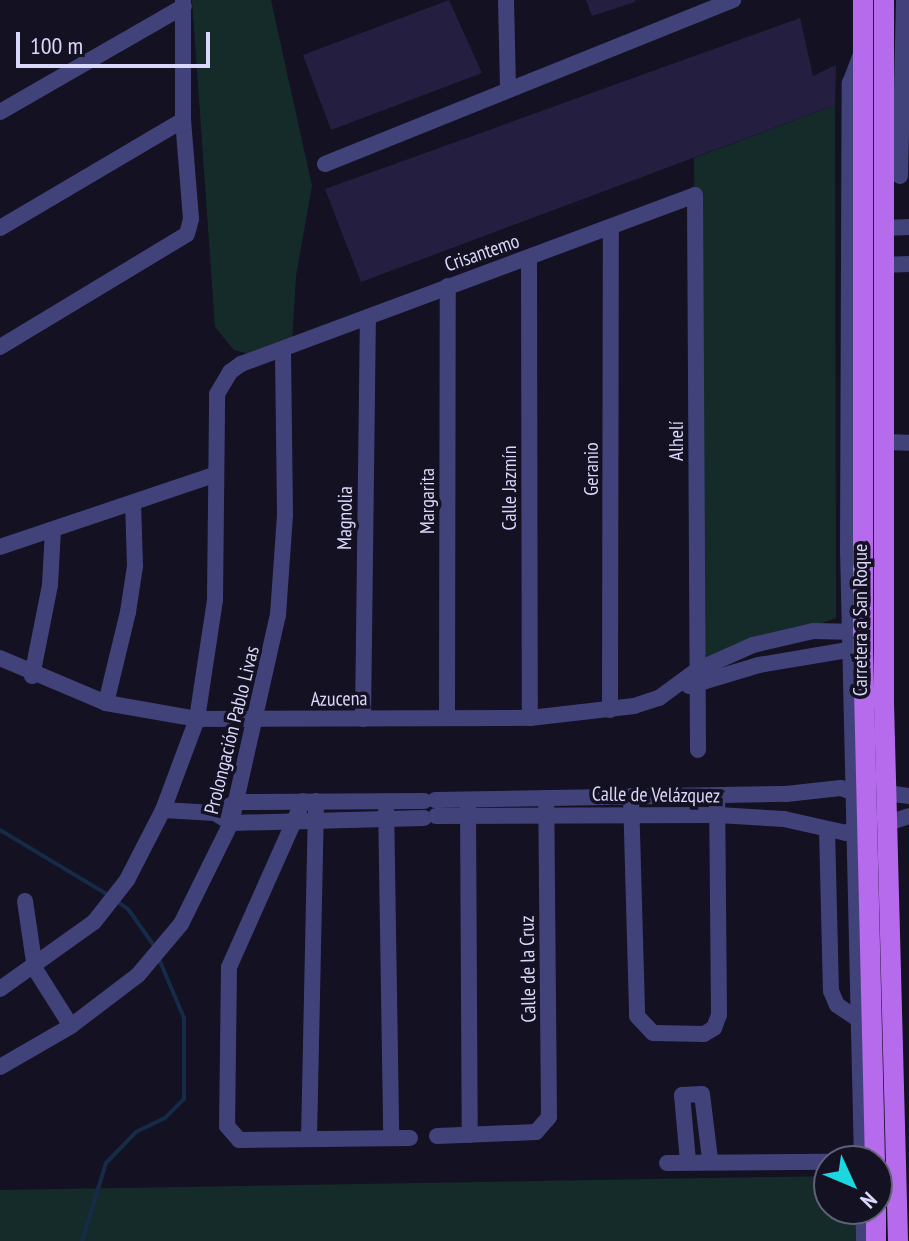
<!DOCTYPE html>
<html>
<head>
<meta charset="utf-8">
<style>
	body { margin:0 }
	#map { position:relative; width:909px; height:1241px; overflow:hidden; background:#131122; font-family:"PT Sans Narrow",sans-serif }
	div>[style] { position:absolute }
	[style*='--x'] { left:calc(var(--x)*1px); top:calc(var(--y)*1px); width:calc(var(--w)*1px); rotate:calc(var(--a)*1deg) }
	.green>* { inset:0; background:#152b29 }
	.stream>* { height:4px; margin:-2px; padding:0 2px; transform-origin:2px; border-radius:2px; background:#162b47 }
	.building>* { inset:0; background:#241f40 }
	.minor>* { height:16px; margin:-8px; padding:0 8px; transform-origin:8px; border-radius:8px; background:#42427b }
	.major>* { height:20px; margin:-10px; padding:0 10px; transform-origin:10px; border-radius:10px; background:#b66bec }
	span { translate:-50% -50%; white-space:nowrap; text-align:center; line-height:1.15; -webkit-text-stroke:7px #131122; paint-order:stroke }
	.street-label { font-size:20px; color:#d9d7fa }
	.north { position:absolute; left:813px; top:1145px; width:80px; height:80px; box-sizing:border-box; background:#131122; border:2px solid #626078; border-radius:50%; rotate:134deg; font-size:22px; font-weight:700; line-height:32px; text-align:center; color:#d9d7fa }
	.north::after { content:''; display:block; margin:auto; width:28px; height:36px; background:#1cd6e0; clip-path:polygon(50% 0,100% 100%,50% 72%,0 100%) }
	.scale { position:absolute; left:16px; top:32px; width:194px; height:36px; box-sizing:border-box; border:4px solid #d9d7fa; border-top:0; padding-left:10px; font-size:24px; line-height:28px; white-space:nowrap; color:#d9d7fa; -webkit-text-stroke:6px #131122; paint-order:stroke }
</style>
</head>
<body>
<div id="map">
	<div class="green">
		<i style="clip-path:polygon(192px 0,271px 0,312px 186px,296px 276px,292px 344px,250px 354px,234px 350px,215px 327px)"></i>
		<i style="clip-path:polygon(835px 105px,836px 618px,700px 667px,694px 158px)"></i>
		<i style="clip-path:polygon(829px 1176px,829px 1209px,855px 1209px,856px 1241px,0 1241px,0 1190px)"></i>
	</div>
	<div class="stream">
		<i style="--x:0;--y:830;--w:126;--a:31"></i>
		<i style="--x:115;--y:900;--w:16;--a:35"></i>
		<i style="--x:128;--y:909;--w:47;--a:54.6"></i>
		<i style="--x:82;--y:1241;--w:82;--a:-72.9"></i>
		<i style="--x:106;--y:1163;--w:43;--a:-45.9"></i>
		<i style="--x:136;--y:1132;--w:32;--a:-26"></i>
		<i style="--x:165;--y:1118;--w:27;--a:-45"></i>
		<i style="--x:184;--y:1099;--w:81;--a:-90"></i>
		<i style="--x:184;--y:1018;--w:64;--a:-113"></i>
	</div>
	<div class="building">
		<i style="clip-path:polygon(449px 0,482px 73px,331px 130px,303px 55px)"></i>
		<i style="clip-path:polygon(586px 0,635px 0,635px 2px,592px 16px)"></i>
		<i style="clip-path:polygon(800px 18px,813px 76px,836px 65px,835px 105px,361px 282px,325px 189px)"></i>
	</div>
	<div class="minor">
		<i style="--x:506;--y:0;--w:87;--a:88.7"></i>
		<i style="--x:0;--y:112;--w:212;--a:-29.9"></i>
		<i style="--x:325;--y:164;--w:440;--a:-21.9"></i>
		<i style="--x:900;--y:176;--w:176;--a:-88.7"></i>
		<i style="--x:0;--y:228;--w:212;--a:-30.5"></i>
		<i style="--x:883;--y:228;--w:26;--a:-2"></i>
		<i style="--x:529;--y:259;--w:459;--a:89.9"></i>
		<i style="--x:883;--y:265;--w:26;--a:-2"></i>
		<i style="--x:0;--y:347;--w:218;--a:-31.1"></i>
		<i style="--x:187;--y:234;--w:16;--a:-75"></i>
		<i style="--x:191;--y:219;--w:99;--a:-94.6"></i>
		<i style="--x:183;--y:120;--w:120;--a:-90"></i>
		<i style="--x:885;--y:442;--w:24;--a:2"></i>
		<i style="--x:0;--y:547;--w:226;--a:-18.6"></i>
		<i style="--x:0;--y:658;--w:115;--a:23"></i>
		<i style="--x:106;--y:703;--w:92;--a:10"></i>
		<i style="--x:197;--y:719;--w:333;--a:-0.2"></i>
		<i style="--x:530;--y:718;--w:105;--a:-6.6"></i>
		<i style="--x:634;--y:706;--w:26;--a:-18"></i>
		<i style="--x:659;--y:698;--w:47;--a:-36.4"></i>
		<i style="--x:697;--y:670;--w:61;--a:-24.1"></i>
		<i style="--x:753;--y:645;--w:62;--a:-13.1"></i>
		<i style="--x:813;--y:631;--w:47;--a:1.2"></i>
		<i style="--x:32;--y:676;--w:93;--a:-78.8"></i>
		<i style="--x:50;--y:585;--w:55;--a:-86.9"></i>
		<i style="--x:689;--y:686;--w:73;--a:-16.7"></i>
		<i style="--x:759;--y:665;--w:102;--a:-9.6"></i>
		<i style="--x:106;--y:703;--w:94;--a:-76.4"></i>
		<i style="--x:128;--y:612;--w:47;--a:-81.3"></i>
		<i style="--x:135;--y:566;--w:63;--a:-91.8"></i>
		<i style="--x:610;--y:710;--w:482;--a:-89.9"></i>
		<i style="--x:447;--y:717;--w:431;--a:-89.9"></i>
		<i style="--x:363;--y:719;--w:402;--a:-89.3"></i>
		<i style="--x:887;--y:793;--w:22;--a:8"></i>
		<i style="--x:631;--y:796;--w:220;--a:88.4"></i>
		<i style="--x:637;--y:1016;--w:23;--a:47"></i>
		<i style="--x:653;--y:1033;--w:51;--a:1.1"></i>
		<i style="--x:704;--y:1034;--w:12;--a:-31"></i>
		<i style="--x:714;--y:1028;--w:14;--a:-69"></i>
		<i style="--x:719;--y:1015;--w:219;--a:-90.5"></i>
		<i style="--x:435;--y:800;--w:351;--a:-1"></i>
		<i style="--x:786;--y:794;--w:55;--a:-6.2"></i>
		<i style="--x:841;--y:788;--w:23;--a:20"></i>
		<i style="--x:303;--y:801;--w:182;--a:114"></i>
		<i style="--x:229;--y:967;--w:159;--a:90.7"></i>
		<i style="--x:227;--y:1126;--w:18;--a:49"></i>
		<i style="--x:239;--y:1140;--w:171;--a:-0.7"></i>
		<i style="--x:386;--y:802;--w:334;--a:89.1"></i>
		<i style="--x:468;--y:806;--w:329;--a:89.7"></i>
		<i style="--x:227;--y:807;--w:11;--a:-27"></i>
		<i style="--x:237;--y:802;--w:187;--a:-0.3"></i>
		<i style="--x:163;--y:810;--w:52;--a:3.3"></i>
		<i style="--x:215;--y:813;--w:19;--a:32"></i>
		<i style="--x:231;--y:823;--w:193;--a:-1.5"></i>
		<i style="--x:436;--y:816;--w:282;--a:-0.2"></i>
		<i style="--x:718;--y:815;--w:66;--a:3.5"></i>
		<i style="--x:784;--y:819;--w:64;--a:12.7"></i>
		<i style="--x:846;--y:833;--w:18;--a:-27"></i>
		<i style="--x:888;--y:823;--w:22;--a:-18"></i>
		<i style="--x:827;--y:829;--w:162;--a:88.6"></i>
		<i style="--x:831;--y:991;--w:15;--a:67"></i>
		<i style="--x:837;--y:1005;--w:27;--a:34"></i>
		<i style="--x:25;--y:901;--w:69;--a:81.6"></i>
		<i style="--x:35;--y:969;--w:67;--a:57.7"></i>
		<i style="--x:0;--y:989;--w:115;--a:-35.5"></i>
		<i style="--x:94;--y:922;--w:53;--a:-51.8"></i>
		<i style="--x:127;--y:880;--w:79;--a:-62.8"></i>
		<i style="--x:163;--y:810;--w:97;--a:-69.5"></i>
		<i style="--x:197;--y:719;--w:120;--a:-81.4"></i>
		<i style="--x:215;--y:600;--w:206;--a:-89.4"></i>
		<i style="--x:217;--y:394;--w:26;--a:-59"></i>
		<i style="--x:230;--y:372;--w:14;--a:-36"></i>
		<i style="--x:241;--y:364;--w:484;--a:-20.4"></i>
		<i style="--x:695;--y:195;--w:555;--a:89.69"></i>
		<i style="--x:0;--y:1067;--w:82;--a:-30"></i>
		<i style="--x:71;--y:1026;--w:84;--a:-37.3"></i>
		<i style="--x:138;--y:975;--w:67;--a:-49.9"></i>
		<i style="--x:181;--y:924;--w:113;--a:-63.7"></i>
		<i style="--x:231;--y:823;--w:213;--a:-77.3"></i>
		<i style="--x:278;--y:615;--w:100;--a:-86"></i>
		<i style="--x:285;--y:515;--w:165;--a:-90.7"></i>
		<i style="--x:437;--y:1136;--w:99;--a:-2.3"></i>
		<i style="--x:536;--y:1132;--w:20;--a:-49"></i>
		<i style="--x:549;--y:1117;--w:319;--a:-90.5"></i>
		<i style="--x:309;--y:1139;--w:338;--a:-88.8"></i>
		<i style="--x:688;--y:1161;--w:66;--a:-95.2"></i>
		<i style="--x:682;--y:1095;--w:20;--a:-3"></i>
		<i style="--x:702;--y:1094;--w:65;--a:83"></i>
		<i style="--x:862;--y:1161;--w:610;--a:-91.31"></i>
		<i style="--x:848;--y:551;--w:468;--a:-89.8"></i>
		<i style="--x:850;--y:83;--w:33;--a:-69"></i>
		<i style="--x:667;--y:1163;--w:162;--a:-0.4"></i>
		<i style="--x:863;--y:1209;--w:32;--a:88"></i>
	</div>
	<div class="major">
		<i style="--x:863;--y:0;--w:646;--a:90"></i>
		<i style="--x:863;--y:646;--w:515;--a:88.67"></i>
		<i style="--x:884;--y:0;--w:703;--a:90"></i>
		<i style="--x:884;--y:703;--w:538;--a:88.51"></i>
		<i style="--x:876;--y:1209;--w:32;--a:90"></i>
	</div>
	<div class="street-label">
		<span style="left:482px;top:253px;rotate:-19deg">Crisantemo</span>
		<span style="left:676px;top:441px;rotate:-90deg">Alhelí</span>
		<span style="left:591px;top:469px;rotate:-90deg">Geranio</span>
		<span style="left:509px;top:488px;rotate:-90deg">Calle Jazmín</span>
		<span style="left:427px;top:501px;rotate:-90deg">Margarita</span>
		<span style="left:345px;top:518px;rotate:-89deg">Magnolia</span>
		<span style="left:860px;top:620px;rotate:-90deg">Carretera a San Roque</span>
		<span style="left:339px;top:699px;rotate:-1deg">Azucena</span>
		<span style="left:232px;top:730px;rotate:-76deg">Prolongación Pablo Livas</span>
		<span style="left:656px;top:795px;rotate:1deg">Calle de Velázquez</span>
		<span style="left:528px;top:969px;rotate:-91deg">Calle de la Cruz</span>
	</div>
	<div class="north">N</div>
	<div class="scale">100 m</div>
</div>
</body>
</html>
